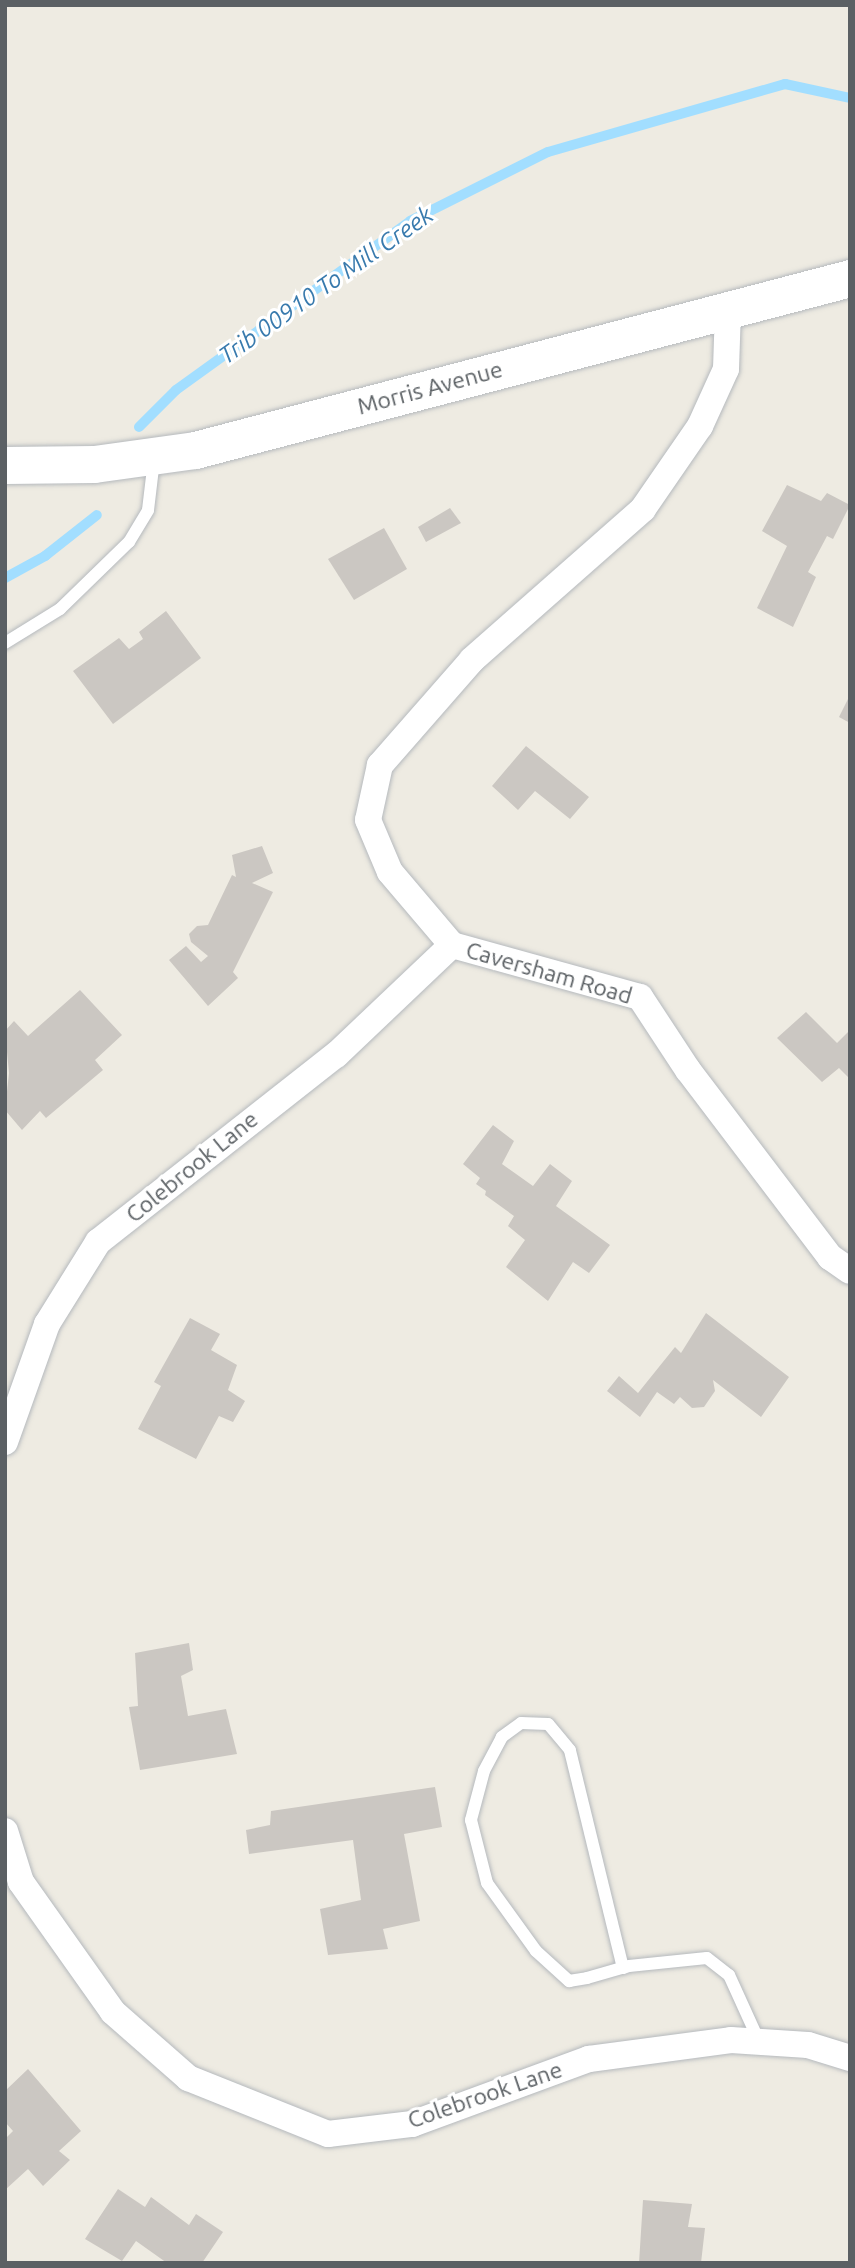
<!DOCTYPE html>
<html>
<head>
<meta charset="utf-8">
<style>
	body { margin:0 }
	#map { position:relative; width:855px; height:2268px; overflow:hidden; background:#eeebe2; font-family:Ubuntu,sans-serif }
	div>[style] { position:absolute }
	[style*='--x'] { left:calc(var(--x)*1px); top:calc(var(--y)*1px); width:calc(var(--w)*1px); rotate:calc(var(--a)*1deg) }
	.stream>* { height:10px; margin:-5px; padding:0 5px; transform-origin:5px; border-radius:5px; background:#a2deff }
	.building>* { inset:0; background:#cbc7c2 }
	.roads { filter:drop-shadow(0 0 2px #b5b9bd) drop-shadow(0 0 2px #b5b9bd) }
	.lane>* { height:12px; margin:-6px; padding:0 6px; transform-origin:6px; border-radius:6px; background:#fff }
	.street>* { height:26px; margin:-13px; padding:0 13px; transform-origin:13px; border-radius:13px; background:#fff }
	.secondary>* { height:37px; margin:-18.5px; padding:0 18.5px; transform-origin:18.5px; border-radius:18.5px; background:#fff }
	span { translate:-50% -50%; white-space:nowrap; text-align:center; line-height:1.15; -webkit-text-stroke:6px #fff; paint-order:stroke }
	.street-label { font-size:23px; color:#5b6064 }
	.water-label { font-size:24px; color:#387aad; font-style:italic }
	.frame { position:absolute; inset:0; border:7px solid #5b6064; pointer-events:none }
</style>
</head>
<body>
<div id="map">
	<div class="stream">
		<i style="--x:139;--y:427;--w:52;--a:-45"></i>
		<i style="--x:176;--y:390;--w:289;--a:-35.8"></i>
		<i style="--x:410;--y:221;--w:154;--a:-26.6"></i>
		<i style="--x:548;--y:152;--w:247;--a:-16"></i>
		<i style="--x:785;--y:84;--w:66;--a:12.2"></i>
		<i style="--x:5;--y:578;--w:46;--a:-28.8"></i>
		<i style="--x:45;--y:556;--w:66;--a:-38.3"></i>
	</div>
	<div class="building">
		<i style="clip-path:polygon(787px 485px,821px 501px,827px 493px,850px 505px,833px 539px,827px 536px,808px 572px,816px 577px,793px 627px,757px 608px,787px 546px,762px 531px)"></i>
		<i style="clip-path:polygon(450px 508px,461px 523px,426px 542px,418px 527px)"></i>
		<i style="clip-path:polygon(384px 528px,407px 569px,354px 600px,328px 559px)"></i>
		<i style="clip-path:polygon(166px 611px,201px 658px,113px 724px,73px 671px,119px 638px,129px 649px,143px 639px,139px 632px)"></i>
		<i style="clip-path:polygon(850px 695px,850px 723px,839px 717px)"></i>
		<i style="clip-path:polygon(526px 746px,589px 797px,570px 819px,535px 791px,518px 810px,492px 786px)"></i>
		<i style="clip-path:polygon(262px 846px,273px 873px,252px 883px,273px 892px,233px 972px,238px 978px,208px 1006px,169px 960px,186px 946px,201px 962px,208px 956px,191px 942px,189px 934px,197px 926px,208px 925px,232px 875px,236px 877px,232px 855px)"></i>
		<i style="clip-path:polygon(80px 990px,122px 1035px,95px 1060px,103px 1070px,46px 1118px,40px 1111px,22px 1130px,5px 1110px,9px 1073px,5px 1031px,14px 1021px,28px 1036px)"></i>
		<i style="clip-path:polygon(806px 1012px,837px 1043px,850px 1030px,850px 1079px,839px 1068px,822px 1082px,777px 1038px)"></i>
		<i style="clip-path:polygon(493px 1125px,514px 1141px,502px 1164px,533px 1186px,550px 1164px,572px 1181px,556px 1206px,610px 1245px,589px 1273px,573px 1262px,548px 1301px,506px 1267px,525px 1240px,508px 1226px,514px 1216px,485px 1195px,486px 1191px,476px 1184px,480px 1178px,463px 1164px)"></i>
		<i style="clip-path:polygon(706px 1313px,789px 1377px,761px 1417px,713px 1380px,715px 1391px,704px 1407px,692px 1408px,680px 1397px,674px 1404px,657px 1392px,640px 1417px,607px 1391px,619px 1376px,638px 1393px,675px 1347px,681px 1353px)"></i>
		<i style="clip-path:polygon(190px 1318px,220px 1334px,211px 1350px,237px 1365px,228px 1390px,245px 1401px,233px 1422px,219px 1416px,196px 1459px,138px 1429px,161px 1386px,154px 1382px)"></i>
		<i style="clip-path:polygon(189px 1643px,193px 1670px,181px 1676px,188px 1716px,226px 1709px,237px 1754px,140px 1770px,129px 1707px,138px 1706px,135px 1653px)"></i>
		<i style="clip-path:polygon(435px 1787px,442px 1827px,404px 1834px,420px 1921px,383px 1929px,388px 1949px,328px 1955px,320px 1909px,361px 1900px,353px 1840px,249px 1854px,246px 1830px,270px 1825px,271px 1811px)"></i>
		<i style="clip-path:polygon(28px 2069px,81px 2131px,59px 2151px,70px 2160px,43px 2186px,28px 2169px,5px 2190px,5px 2139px,13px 2131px,5px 2122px,5px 2091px)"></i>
		<i style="clip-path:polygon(118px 2189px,145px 2207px,151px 2197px,189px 2225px,196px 2214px,223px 2232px,202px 2263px,167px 2263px,136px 2241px,122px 2261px,85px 2239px)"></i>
		<i style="clip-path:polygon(643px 2200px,692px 2204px,688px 2227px,705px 2228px,701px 2263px,639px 2263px)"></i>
	</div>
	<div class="roads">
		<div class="lane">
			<i style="--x:5;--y:643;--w:65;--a:-31.7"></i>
			<i style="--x:60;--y:609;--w:96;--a:-44.2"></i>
			<i style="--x:129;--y:542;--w:37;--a:-59"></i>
			<i style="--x:148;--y:510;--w:50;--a:-83.2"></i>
			<i style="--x:623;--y:1968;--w:224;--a:-103.7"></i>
			<i style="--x:570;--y:1750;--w:34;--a:-130"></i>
			<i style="--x:548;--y:1724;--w:27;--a:-178"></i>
			<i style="--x:521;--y:1723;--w:24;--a:144"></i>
			<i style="--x:502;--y:1737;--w:38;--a:118"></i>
			<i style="--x:484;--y:1771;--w:51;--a:104.9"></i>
			<i style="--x:471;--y:1820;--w:65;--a:75.7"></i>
			<i style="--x:487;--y:1883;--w:84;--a:54.2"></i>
			<i style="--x:536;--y:1951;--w:45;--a:42.3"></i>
			<i style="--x:569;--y:1981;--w:18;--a:-9"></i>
			<i style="--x:587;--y:1978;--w:37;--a:-16"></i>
			<i style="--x:623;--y:1968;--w:6;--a:-18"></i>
			<i style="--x:629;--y:1966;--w:78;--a:-5.9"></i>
			<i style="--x:707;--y:1958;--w:28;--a:38"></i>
			<i style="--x:729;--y:1975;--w:72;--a:65.6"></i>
		</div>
		<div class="street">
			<i style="--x:728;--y:309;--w:60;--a:91.9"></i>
			<i style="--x:726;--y:369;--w:63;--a:114.5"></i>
			<i style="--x:700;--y:426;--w:101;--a:124.5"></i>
			<i style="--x:643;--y:509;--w:228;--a:138.6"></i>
			<i style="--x:472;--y:660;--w:140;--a:131.2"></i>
			<i style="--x:380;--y:765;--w:56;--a:102.3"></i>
			<i style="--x:368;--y:820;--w:56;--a:67.1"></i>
			<i style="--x:390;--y:872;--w:96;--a:49.7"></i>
			<i style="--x:452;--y:945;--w:195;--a:15.5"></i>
			<i style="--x:640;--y:997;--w:87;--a:56.7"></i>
			<i style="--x:688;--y:1070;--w:235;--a:52.8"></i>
			<i style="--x:830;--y:1257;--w:24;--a:35"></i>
			<i style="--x:5;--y:1442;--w:125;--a:-70.4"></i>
			<i style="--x:47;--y:1324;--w:97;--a:-58.1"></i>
			<i style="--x:98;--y:1242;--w:303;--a:-38.2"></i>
			<i style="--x:336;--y:1055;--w:160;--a:-43.5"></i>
			<i style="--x:5;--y:1831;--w:53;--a:72.6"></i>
			<i style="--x:21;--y:1882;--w:159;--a:54.7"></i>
			<i style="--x:113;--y:2012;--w:100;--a:41.3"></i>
			<i style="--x:188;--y:2078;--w:151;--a:21.8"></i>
			<i style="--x:328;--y:2134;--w:85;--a:-6.8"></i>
			<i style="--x:412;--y:2124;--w:189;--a:-20.2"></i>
			<i style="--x:589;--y:2059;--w:143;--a:-7.6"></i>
			<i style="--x:731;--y:2040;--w:77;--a:3.7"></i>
			<i style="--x:808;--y:2045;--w:44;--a:17.2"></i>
		</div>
		<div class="secondary">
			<i style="--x:5;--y:465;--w:89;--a:-0.6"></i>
			<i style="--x:94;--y:464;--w:102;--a:-7.9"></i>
			<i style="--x:195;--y:450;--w:677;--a:-14.71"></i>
		</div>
	</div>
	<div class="street-label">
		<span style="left:430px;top:388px;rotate:-15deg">Morris Avenue</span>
		<span style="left:549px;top:973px;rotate:16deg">Caversham Road</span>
		<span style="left:192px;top:1167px;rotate:-39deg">Colebrook Lane</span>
		<span style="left:485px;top:2095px;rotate:-19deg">Colebrook Lane</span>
	</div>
	<div class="water-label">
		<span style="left:326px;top:285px;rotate:-35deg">Trib 00910 To Mill Creek</span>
	</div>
	<div class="frame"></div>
</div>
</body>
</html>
